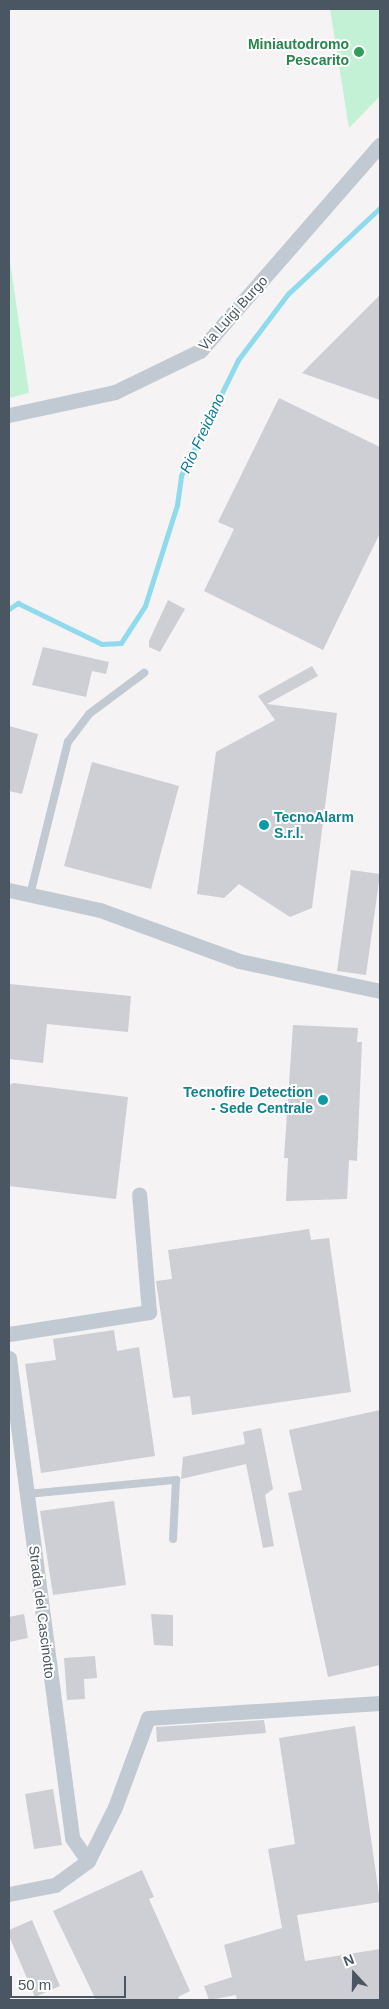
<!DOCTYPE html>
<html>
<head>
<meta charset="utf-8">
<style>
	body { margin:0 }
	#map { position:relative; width:389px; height:2009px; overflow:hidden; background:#f5f3f3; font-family:Helvetica,sans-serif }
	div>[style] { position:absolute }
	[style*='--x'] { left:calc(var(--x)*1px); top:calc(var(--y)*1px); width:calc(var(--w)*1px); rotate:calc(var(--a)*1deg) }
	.green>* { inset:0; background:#c3f1d5 }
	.stream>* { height:4.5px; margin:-2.25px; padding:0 2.25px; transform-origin:2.25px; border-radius:2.25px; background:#90daee }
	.building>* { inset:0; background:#cdcfd5 }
	.service>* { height:8px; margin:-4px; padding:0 4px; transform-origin:4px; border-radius:4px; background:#c1cad2 }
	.minor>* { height:15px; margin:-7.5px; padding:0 7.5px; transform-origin:7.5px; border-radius:7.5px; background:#c1cad2 }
	.dots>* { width:14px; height:14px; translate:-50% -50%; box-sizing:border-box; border:2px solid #fff; border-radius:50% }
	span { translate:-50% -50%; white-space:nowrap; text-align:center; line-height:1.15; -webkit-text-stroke:4px #fff; paint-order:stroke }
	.leisure-label { font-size:14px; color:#27864d; font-weight:700 }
	.right { translate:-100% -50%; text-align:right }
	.street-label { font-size:14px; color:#4a5661 }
	.culture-label { font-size:14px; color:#0d838f; font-weight:700 }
	.left { translate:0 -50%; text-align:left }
	.water-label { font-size:15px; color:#0c7c9b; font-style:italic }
	.frame { position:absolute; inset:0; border:10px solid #4a5661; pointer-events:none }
	.north { position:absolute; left:329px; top:1949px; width:50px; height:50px; -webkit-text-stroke:4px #fff; paint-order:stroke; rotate:339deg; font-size:14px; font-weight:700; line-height:20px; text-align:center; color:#4a5661 }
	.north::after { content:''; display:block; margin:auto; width:18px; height:22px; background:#4a5661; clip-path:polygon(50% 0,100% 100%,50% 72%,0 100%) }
	.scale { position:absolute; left:10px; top:1976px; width:116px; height:22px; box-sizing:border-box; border:2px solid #4a5661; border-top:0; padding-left:6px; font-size:15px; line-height:18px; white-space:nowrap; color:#4a5661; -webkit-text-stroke:4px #fff; paint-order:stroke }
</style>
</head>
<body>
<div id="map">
	<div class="green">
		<i style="clip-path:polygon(330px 9px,380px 9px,380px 96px,349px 128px)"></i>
		<i style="clip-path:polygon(9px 254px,29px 393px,9px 398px)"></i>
	</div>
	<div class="stream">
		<i style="--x:9;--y:609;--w:11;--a:-34"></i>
		<i style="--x:18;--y:603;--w:93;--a:26"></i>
		<i style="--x:102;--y:644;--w:19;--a:-3"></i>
		<i style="--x:121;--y:643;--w:44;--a:-57"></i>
		<i style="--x:145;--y:606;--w:106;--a:-72.4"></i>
		<i style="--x:177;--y:505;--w:29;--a:-82"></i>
		<i style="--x:181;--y:476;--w:129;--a:-63.8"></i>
		<i style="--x:238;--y:360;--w:83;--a:-52.9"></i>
		<i style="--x:288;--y:294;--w:126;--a:-43.1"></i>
	</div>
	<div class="building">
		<i style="clip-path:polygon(380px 295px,380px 400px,302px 373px)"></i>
		<i style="clip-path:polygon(279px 398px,380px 447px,380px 533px,323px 650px,204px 591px,234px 529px,218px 522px)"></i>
		<i style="clip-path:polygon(168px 600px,185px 609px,160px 652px,149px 647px,149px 641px)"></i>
		<i style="clip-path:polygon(43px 647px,109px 662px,106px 674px,92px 671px,86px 697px,32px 685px)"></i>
		<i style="clip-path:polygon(312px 666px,318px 676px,267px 704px,337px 713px,312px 908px,290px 917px,239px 884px,224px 898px,197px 894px,216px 752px,275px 720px,258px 696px)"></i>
		<i style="clip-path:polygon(9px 726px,38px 734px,22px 794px,9px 791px)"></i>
		<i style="clip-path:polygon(92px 762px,179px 786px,151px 889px,64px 866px)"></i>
		<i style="clip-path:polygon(351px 870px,380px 874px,366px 975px,337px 971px)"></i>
		<i style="clip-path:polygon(9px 984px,131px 996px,128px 1032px,47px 1024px,43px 1063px,9px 1059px)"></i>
		<i style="clip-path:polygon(293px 1025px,358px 1028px,357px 1042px,362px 1042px,357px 1161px,349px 1160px,347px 1199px,286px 1201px,288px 1158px,284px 1158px)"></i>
		<i style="clip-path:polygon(14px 1083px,128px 1097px,116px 1199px,9px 1186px,9px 1085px)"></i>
		<i style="clip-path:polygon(309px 1229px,311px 1240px,329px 1238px,351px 1392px,192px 1415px,190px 1396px,173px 1398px,156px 1281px,172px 1279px,168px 1250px)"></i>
		<i style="clip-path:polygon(114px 1330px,117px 1351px,139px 1347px,155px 1456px,41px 1473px,25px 1364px,56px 1360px,53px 1339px)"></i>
		<i style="clip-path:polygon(380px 1410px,380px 1665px,328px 1677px,288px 1493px,302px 1490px,289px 1430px)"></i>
		<i style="clip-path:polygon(261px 1428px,273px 1489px,265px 1495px,274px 1546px,263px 1548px,246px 1464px,181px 1479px,183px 1457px,245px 1444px,243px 1432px)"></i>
		<i style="clip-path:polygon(114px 1501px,126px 1585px,53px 1595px,40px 1511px)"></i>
		<i style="clip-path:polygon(24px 1614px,28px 1638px,9px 1642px,9px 1617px)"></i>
		<i style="clip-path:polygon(151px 1614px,173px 1615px,173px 1646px,154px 1645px)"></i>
		<i style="clip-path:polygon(95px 1656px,97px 1678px,84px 1679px,85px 1699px,67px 1700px,64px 1658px)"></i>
		<i style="clip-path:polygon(264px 1720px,266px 1733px,157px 1742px,156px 1727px)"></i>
		<i style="clip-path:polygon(355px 1726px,380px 1902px,297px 1915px,305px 1961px,380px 1949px,380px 2000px,237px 2000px,236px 1995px,209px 2000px,204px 1986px,232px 1977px,224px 1945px,282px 1928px,268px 1849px,295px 1844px,279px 1738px)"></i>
		<i style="clip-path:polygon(53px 1789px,62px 1845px,34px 1849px,25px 1794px)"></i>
		<i style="clip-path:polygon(142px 1870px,154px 1897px,149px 1899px,190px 1991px,178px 1997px,180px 2000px,96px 2000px,53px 1911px)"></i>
		<i style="clip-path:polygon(32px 1920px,60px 1986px,35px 1997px,9px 1936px,9px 1930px)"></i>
	</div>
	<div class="service">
		<i style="--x:31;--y:891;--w:154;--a:-76.1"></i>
		<i style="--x:68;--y:742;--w:35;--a:-53"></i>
		<i style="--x:89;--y:714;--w:69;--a:-36.7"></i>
		<i style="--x:27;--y:1494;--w:150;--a:-5.4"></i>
		<i style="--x:176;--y:1480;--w:59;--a:92.9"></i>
	</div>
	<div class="minor">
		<i style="--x:9;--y:415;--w:108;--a:-12.2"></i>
		<i style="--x:115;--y:392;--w:94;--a:-25.8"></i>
		<i style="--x:200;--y:351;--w:274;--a:-48.9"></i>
		<i style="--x:9;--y:890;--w:93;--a:12.4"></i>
		<i style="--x:100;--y:910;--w:148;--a:20.1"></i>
		<i style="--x:239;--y:961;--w:144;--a:12"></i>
		<i style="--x:9;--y:1334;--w:142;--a:-8.9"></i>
		<i style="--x:149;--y:1312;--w:118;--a:-94.8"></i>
		<i style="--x:9;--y:1358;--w:484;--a:82.5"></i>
		<i style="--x:72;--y:1838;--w:28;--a:55"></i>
		<i style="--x:9;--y:1894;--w:47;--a:-11.1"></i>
		<i style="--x:55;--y:1885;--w:41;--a:-36"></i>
		<i style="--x:88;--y:1861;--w:60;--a:-63.4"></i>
		<i style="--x:115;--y:1807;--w:95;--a:-69.7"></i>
		<i style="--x:148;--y:1718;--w:232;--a:-3.7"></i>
	</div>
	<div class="dots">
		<i style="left:359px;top:52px;background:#2e9e5b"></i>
		<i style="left:264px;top:825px;background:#0f9aa8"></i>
		<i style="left:323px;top:1100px;background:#0f9aa8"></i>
	</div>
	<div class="leisure-label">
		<span class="right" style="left:349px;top:52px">Miniautodromo<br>Pescarito</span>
	</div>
	<div class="street-label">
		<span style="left:233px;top:313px;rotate:-48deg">Via Luigi Burgo</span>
		<span style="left:42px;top:1612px;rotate:83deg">Strada del Cascinotto</span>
	</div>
	<div class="culture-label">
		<span class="left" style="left:274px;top:825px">TecnoAlarm<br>S.r.l.</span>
		<span class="right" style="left:313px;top:1100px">Tecnofire Detection<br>- Sede Centrale</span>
	</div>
	<div class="water-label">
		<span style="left:202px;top:433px;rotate:-65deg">Rio Freidano</span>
	</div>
	<div class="frame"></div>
	<div class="north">N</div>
	<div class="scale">50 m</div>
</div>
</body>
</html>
